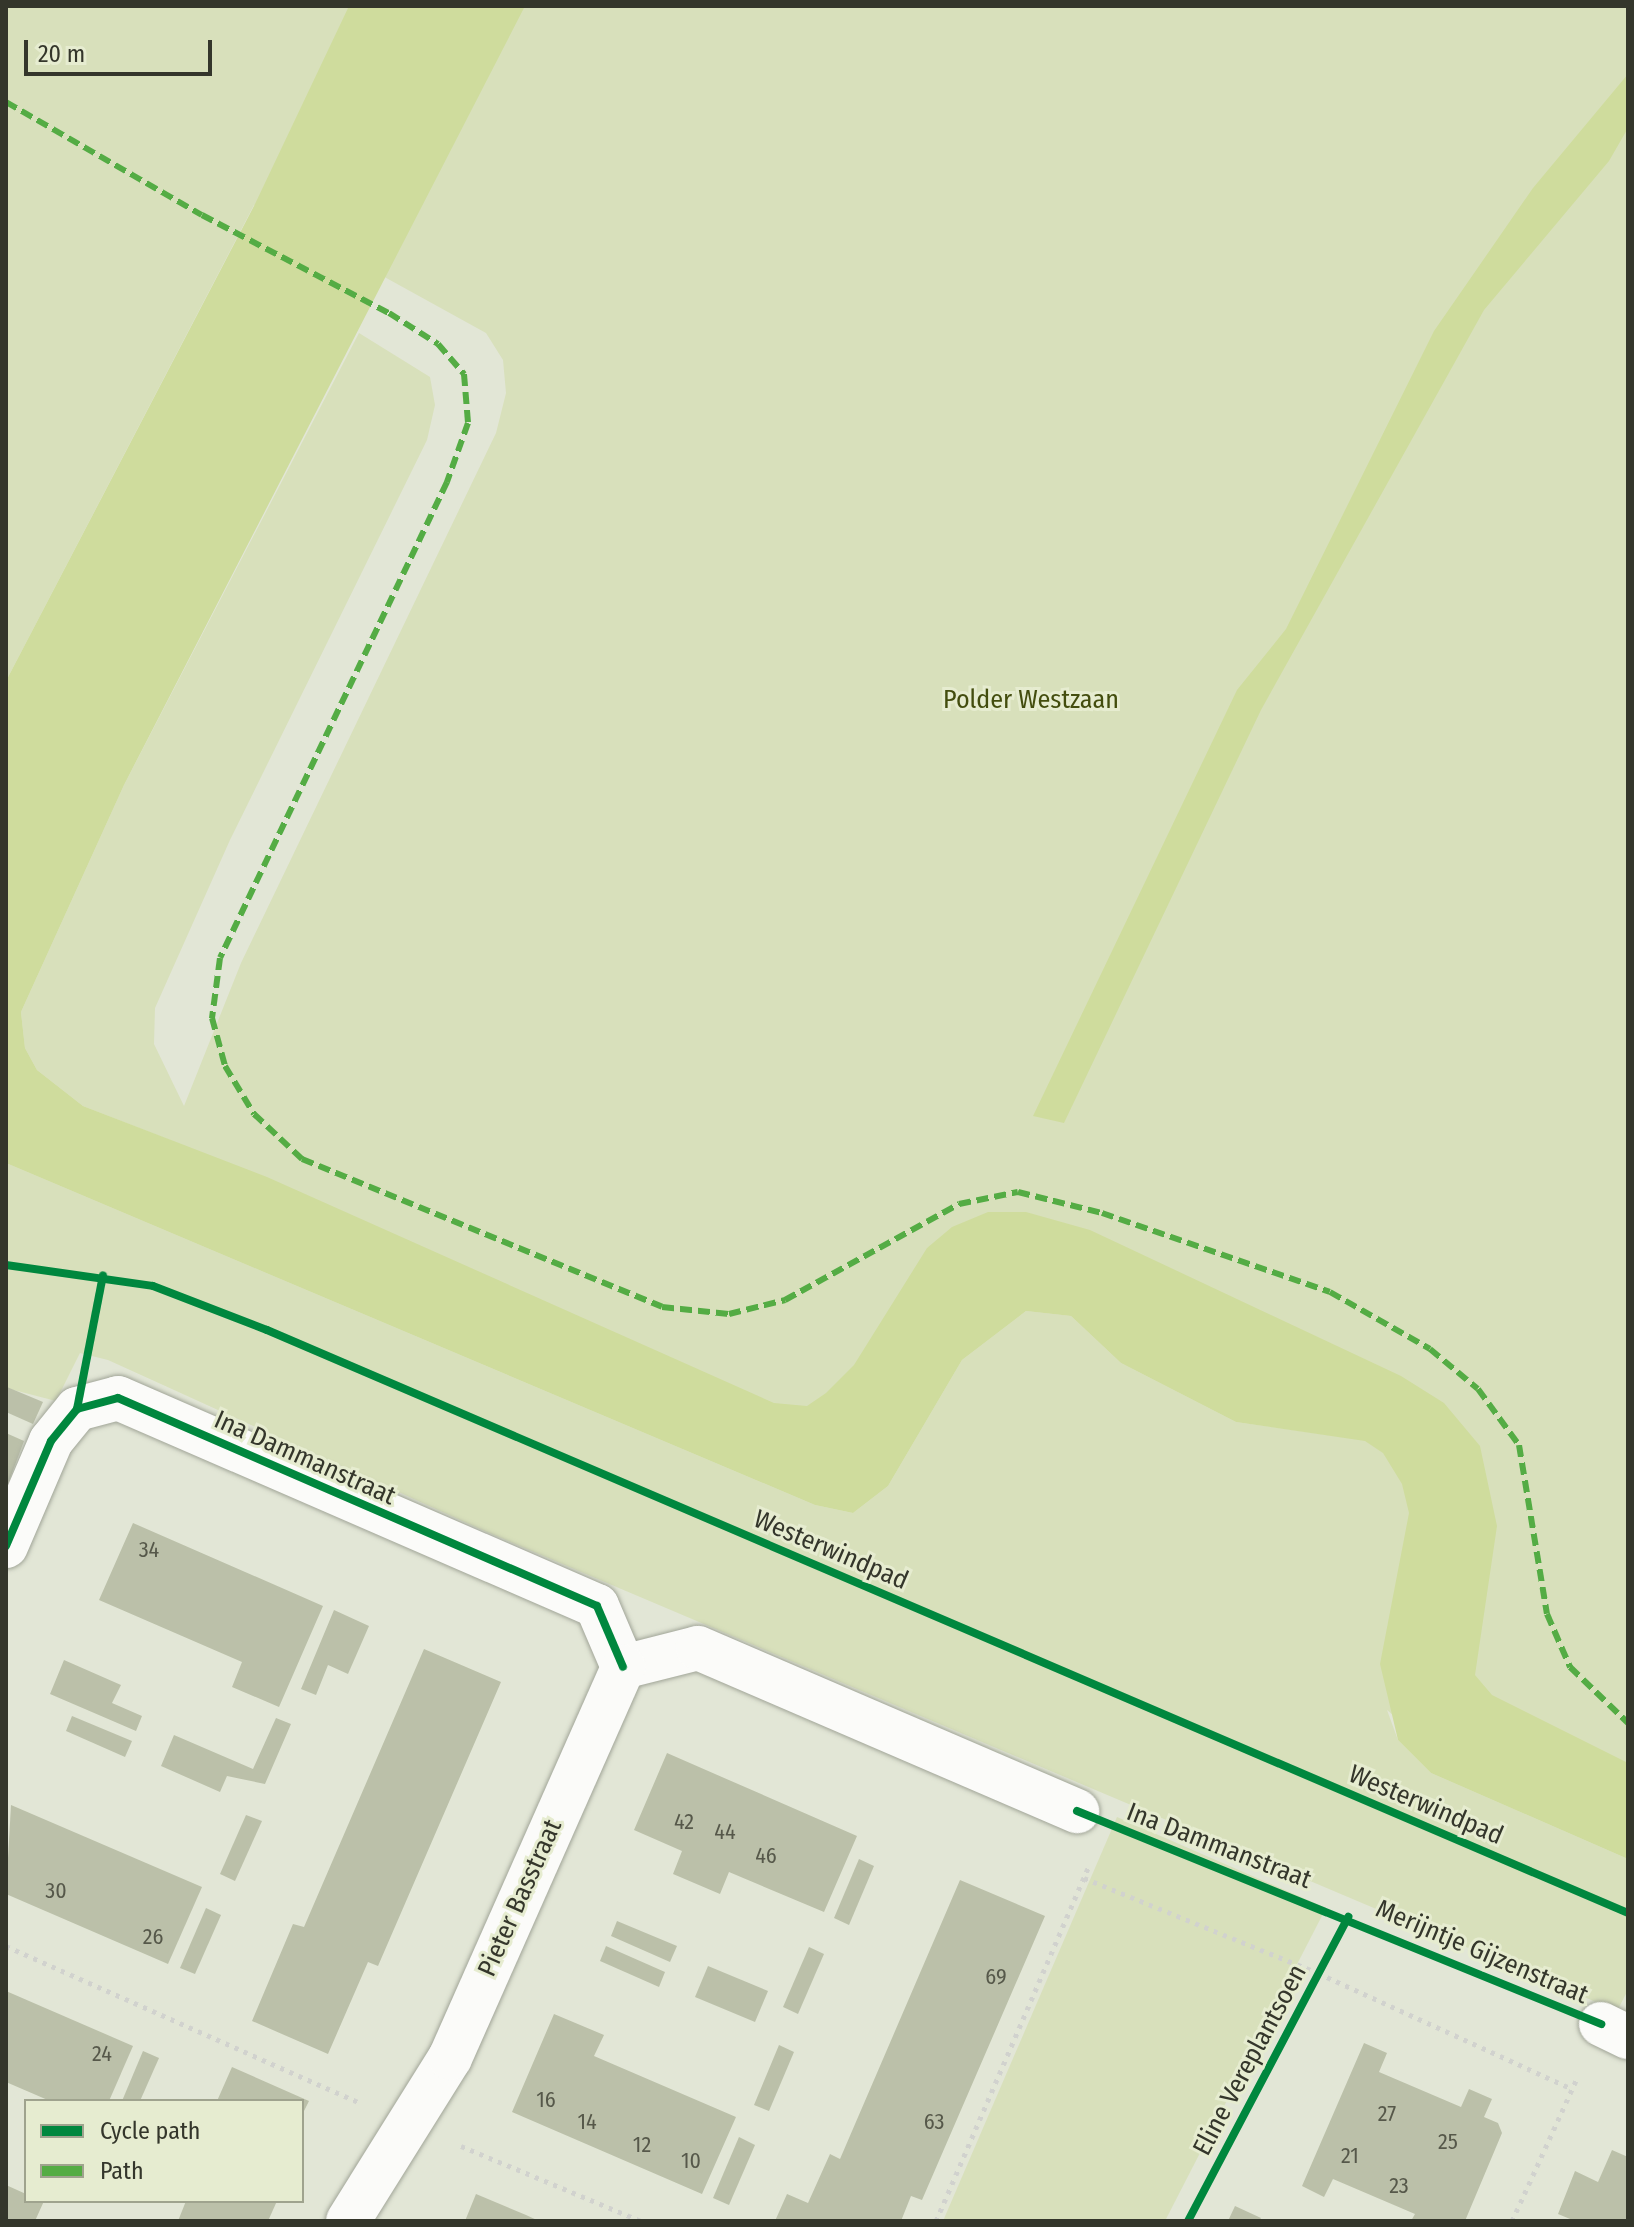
<!DOCTYPE html>
<html>
<head>
<meta charset="utf-8">
<style>
	body { margin:0 }
	#map { position:relative; width:1634px; height:2227px; overflow:hidden; background:#e2e6d6; font-family:"Fira Sans Condensed",sans-serif }
	div>[style] { position:absolute }
	[style*='--x'] { left:calc(var(--x)*1px); top:calc(var(--y)*1px); width:calc(var(--w)*1px); rotate:calc(var(--a)*1deg) }
	.green>* { inset:0; background:#d8e0bb }
	.water>* { inset:0; background:#cfdc9d }
	.building>* { inset:0; background:#bbc0a9 }
	.path>* { height:5px; margin-top:-2.5px; transform-origin:0; background:repeating-linear-gradient(90deg,#d1d2ce 0 4px,transparent 0 10px) }
	.roads { filter:drop-shadow(0 0 2px #a1a598) drop-shadow(0 0 2px #a1a598) }
	.minor>* { height:44px; margin:-22px; padding:0 22px; transform-origin:22px; border-radius:22px; background:#fbfbf9 }
	.quiet>* { height:6px; margin-top:-3px; transform-origin:0; background:repeating-linear-gradient(90deg,#54ac44 0 12px,transparent 0 18px) }
	.cycleway>* { height:8px; margin:-4px; padding:0 4px; transform-origin:4px; border-radius:4px; background:#00873e }
	span { translate:-50% -50%; white-space:nowrap; text-align:center; line-height:1.15; -webkit-text-stroke:6px #e6ecd0; paint-order:stroke }
	.number-label { font-size:22px; color:#56584a }
	.number-label span { -webkit-text-stroke-width:0 }
	.park-label { font-size:26px; color:#434d0e }
	.street-label { font-size:26px; color:#34362b }
	.frame { position:absolute; inset:0; border:8px solid #34362b; pointer-events:none }
	.legend { position:absolute; left:24px; top:2099px; width:280px; height:104px; box-sizing:border-box; background:#e6ecd0; border:2px solid #9fa38e; margin:0; padding:10px 14px; list-style:none; font-size:24px; color:#34362b }
	.legend li { display:flex; align-items:center; gap:16px; height:40px }
	.legend b { width:40px; border:2px solid #9fa38e }
	.scale { position:absolute; left:24px; top:40px; width:188px; height:36px; box-sizing:border-box; border:4px solid #34362b; border-top:0; padding-left:10px; font-size:24px; line-height:28px; white-space:nowrap; color:#34362b; -webkit-text-stroke:6px #e6ecd0; paint-order:stroke }
</style>
</head>
<body>
<div id="map">
	<div class="green">
		<i style="clip-path:polygon(6px 6px,1628px 6px,1628px 1836px,1436px 1751px,1387px 1710px,1398px 1740px,1431px 1773px,1628px 1859px,1628px 1990px,1617px 2011px,482px 1530px,108px 1360px,80px 1353px,56px 1401px,6px 1388px,6px 1163px,815px 1505px,853px 1513px,888px 1486px,962px 1360px,1026px 1311px,1071px 1316px,1121px 1363px,1236px 1422px,1363px 1440px,1345px 1426px,1063px 1305px,1024px 1298px,995px 1302px,966px 1327px,904px 1456px,880px 1482px,843px 1493px,665px 1431px,142px 1211px,170px 1140px,83px 1106px,37px 1070px,25px 1048px,21px 1012px,124px 785px,359px 333px,430px 377px,435px 405px,427px 440px,230px 840px,155px 1008px,154px 1044px,184px 1106px,241px 963px,496px 433px,506px 393px,503px 360px,486px 333px,254px 205px,6px 681px)"></i>
		<i style="clip-path:polygon(1117px 1817px,1326px 1908px,1165px 2221px,943px 2221px)"></i>
	</div>
	<div class="water">
		<i style="clip-path:polygon(349px 6px,525px 6px,124px 785px,21px 1012px,25px 1048px,37px 1070px,83px 1106px,267px 1177px,774px 1403px,807px 1406px,826px 1393px,854px 1365px,927px 1248px,952px 1227px,988px 1212px,1026px 1212px,1090px 1230px,1401px 1376px,1444px 1403px,1480px 1446px,1497px 1526px,1475px 1675px,1492px 1695px,1628px 1763px,1628px 1859px,1431px 1773px,1398px 1740px,1380px 1664px,1409px 1513px,1402px 1484px,1383px 1453px,1365px 1441px,1236px 1422px,1121px 1363px,1071px 1316px,1026px 1311px,962px 1360px,888px 1486px,853px 1513px,815px 1505px,6px 1163px,6px 681px,255px 204px)"></i>
		<i style="clip-path:polygon(1628px 74px,1628px 128px,1609px 161px,1484px 310px,1261px 710px,1064px 1123px,1033px 1116px,1237px 690px,1286px 629px,1434px 331px,1533px 188px)"></i>
	</div>
	<div class="building">
		<i style="clip-path:polygon(7px 1387px,43px 1402px,33px 1424px,6px 1412px)"></i>
		<i style="clip-path:polygon(6px 1433px,24px 1441px,6px 1489px)"></i>
		<i style="clip-path:polygon(133px 1523px,323px 1606px,279px 1707px,232px 1687px,242px 1662px,99px 1600px)"></i>
		<i style="clip-path:polygon(334px 1610px,369px 1626px,348px 1674px,328px 1665px,316px 1695px,301px 1689px)"></i>
		<i style="clip-path:polygon(424px 1649px,501px 1682px,378px 1966px,368px 1962px,328px 2054px,252px 2021px,293px 1924px,304px 1927px)"></i>
		<i style="clip-path:polygon(64px 1660px,121px 1685px,112px 1703px,142px 1716px,136px 1731px,50px 1694px)"></i>
		<i style="clip-path:polygon(72px 1716px,132px 1741px,125px 1757px,66px 1731px)"></i>
		<i style="clip-path:polygon(276px 1718px,291px 1724px,265px 1784px,227px 1776px,220px 1792px,161px 1766px,174px 1735px,253px 1769px)"></i>
		<i style="clip-path:polygon(667px 1753px,857px 1836px,824px 1912px,729px 1872px,720px 1894px,673px 1874px,682px 1851px,634px 1830px)"></i>
		<i style="clip-path:polygon(11px 1805px,202px 1887px,168px 1964px,6px 1894px)"></i>
		<i style="clip-path:polygon(246px 1815px,262px 1821px,235px 1881px,220px 1874px)"></i>
		<i style="clip-path:polygon(859px 1859px,874px 1866px,849px 1925px,834px 1918px)"></i>
		<i style="clip-path:polygon(960px 1880px,1045px 1916px,922px 2200px,911px 2196px,901px 2221px,775px 2221px,787px 2194px,808px 2203px,830px 2154px,840px 2159px)"></i>
		<i style="clip-path:polygon(206px 1908px,221px 1915px,195px 1974px,180px 1968px)"></i>
		<i style="clip-path:polygon(617px 1921px,677px 1946px,670px 1962px,611px 1936px)"></i>
		<i style="clip-path:polygon(606px 1946px,665px 1972px,659px 1987px,600px 1961px)"></i>
		<i style="clip-path:polygon(809px 1947px,824px 1954px,798px 2014px,783px 2007px)"></i>
		<i style="clip-path:polygon(708px 1966px,768px 1991px,755px 2022px,695px 1997px)"></i>
		<i style="clip-path:polygon(6px 1991px,133px 2046px,109px 2101px,50px 2101px,6px 2082px)"></i>
		<i style="clip-path:polygon(554px 2014px,604px 2035px,594px 2056px,736px 2117px,702px 2194px,512px 2112px)"></i>
		<i style="clip-path:polygon(1364px 2043px,1387px 2053px,1379px 2072px,1461px 2107px,1469px 2089px,1492px 2099px,1484px 2117px,1498px 2123px,1502px 2133px,1465px 2221px,1411px 2221px,1415px 2214px,1333px 2179px,1324px 2197px,1302px 2186px)"></i>
		<i style="clip-path:polygon(779px 2045px,794px 2052px,769px 2111px,754px 2105px)"></i>
		<i style="clip-path:polygon(143px 2051px,159px 2058px,140px 2101px,122px 2101px)"></i>
		<i style="clip-path:polygon(232px 2067px,309px 2101px,302px 2115px,302px 2101px,217px 2101px)"></i>
		<i style="clip-path:polygon(739px 2137px,755px 2145px,729px 2205px,713px 2198px)"></i>
		<i style="clip-path:polygon(1612px 2150px,1628px 2157px,1628px 2221px,1575px 2221px,1558px 2214px,1575px 2171px,1598px 2182px)"></i>
		<i style="clip-path:polygon(6px 2185px,26px 2194px,26px 2201px,44px 2201px,35px 2221px,6px 2221px)"></i>
		<i style="clip-path:polygon(476px 2194px,526px 2215px,539px 2221px,465px 2221px)"></i>
		<i style="clip-path:polygon(186px 2201px,277px 2201px,268px 2221px,178px 2221px)"></i>
		<i style="clip-path:polygon(1235px 2206px,1261px 2218px,1259px 2221px,1228px 2221px)"></i>
	</div>
	<div class="path">
		<i style="--x:1084;--y:1878;--w:253;--a:22.1"></i>
		<i style="--x:1318;--y:1973;--w:279;--a:24.5"></i>
		<i style="--x:6;--y:1946;--w:387;--a:23.9"></i>
		<i style="--x:461;--y:2146;--w:195;--a:22.6"></i>
		<i style="--x:936;--y:2221;--w:387;--a:-66.7"></i>
		<i style="--x:1512;--y:2221;--w:159;--a:-65.5"></i>
	</div>
	<div class="roads">
		<div class="minor">
			<i style="--x:6;--y:1546;--w:114;--a:-66.8"></i>
			<i style="--x:51;--y:1441;--w:41;--a:-50.9"></i>
			<i style="--x:77;--y:1409;--w:42;--a:-15"></i>
			<i style="--x:118;--y:1398;--w:522;--a:23.47"></i>
			<i style="--x:597;--y:1606;--w:66;--a:66.9"></i>
			<i style="--x:623;--y:1667;--w:77;--a:-14.2"></i>
			<i style="--x:698;--y:1648;--w:413;--a:23.3"></i>
			<i style="--x:1601;--y:2024;--w:30;--a:26"></i>
			<i style="--x:348;--y:2221;--w:192;--a:-58"></i>
			<i style="--x:450;--y:2058;--w:428;--a:-66.1"></i>
		</div>
	</div>
	<div class="quiet">
		<i style="--x:6;--y:102;--w:226;--a:30"></i>
		<i style="--x:202;--y:215;--w:211;--a:27.7"></i>
		<i style="--x:389;--y:313;--w:58;--a:32.3"></i>
		<i style="--x:438;--y:344;--w:40;--a:49"></i>
		<i style="--x:464;--y:374;--w:49;--a:85.3"></i>
		<i style="--x:468;--y:423;--w:63;--a:109.6"></i>
		<i style="--x:447;--y:482;--w:527;--a:115.5"></i>
		<i style="--x:220;--y:958;--w:61;--a:97.6"></i>
		<i style="--x:212;--y:1018;--w:50;--a:74.8"></i>
		<i style="--x:225;--y:1066;--w:56;--a:58.9"></i>
		<i style="--x:254;--y:1114;--w:66;--a:43.2"></i>
		<i style="--x:302;--y:1159;--w:389;--a:22.3"></i>
		<i style="--x:662;--y:1307;--w:67;--a:6"></i>
		<i style="--x:729;--y:1314;--w:58;--a:-14"></i>
		<i style="--x:785;--y:1300;--w:199;--a:-28.9"></i>
		<i style="--x:959;--y:1204;--w:60;--a:-11.5"></i>
		<i style="--x:1018;--y:1192;--w:87;--a:14"></i>
		<i style="--x:1102;--y:1213;--w:241;--a:19.1"></i>
		<i style="--x:1330;--y:1292;--w:115;--a:29.7"></i>
		<i style="--x:1430;--y:1349;--w:62;--a:39.8"></i>
		<i style="--x:1478;--y:1389;--w:69;--a:53.8"></i>
		<i style="--x:1519;--y:1445;--w:171;--a:80.6"></i>
		<i style="--x:1547;--y:1614;--w:58;--a:66.5"></i>
		<i style="--x:1570;--y:1667;--w:81;--a:44"></i>
	</div>
	<div class="cycleway">
		<i style="--x:6;--y:1265;--w:148;--a:8.1"></i>
		<i style="--x:153;--y:1286;--w:122;--a:21.1"></i>
		<i style="--x:267;--y:1330;--w:1481;--a:23.19"></i>
		<i style="--x:77;--y:1409;--w:136;--a:-79"></i>
		<i style="--x:6;--y:1546;--w:114;--a:-66.8"></i>
		<i style="--x:51;--y:1441;--w:41;--a:-50.9"></i>
		<i style="--x:77;--y:1409;--w:42;--a:-15"></i>
		<i style="--x:118;--y:1398;--w:522;--a:23.47"></i>
		<i style="--x:597;--y:1606;--w:66;--a:66.9"></i>
		<i style="--x:1077;--y:1811;--w:566;--a:22.12"></i>
		<i style="--x:1188;--y:2221;--w:344;--a:-62.2"></i>
	</div>
	<div class="number-label">
		<span style="left:149px;top:1550px">34</span>
		<span style="left:684px;top:1822px">42</span>
		<span style="left:725px;top:1832px">44</span>
		<span style="left:766px;top:1856px">46</span>
		<span style="left:56px;top:1891px">30</span>
		<span style="left:153px;top:1937px">26</span>
		<span style="left:996px;top:1977px">69</span>
		<span style="left:102px;top:2054px">24</span>
		<span style="left:546px;top:2100px">16</span>
		<span style="left:1387px;top:2114px">27</span>
		<span style="left:587px;top:2122px">14</span>
		<span style="left:934px;top:2122px">63</span>
		<span style="left:1448px;top:2142px">25</span>
		<span style="left:642px;top:2145px">12</span>
		<span style="left:1350px;top:2156px">21</span>
		<span style="left:691px;top:2161px">10</span>
		<span style="left:1399px;top:2186px">23</span>
	</div>
	<div class="park-label">
		<span style="left:1031px;top:700px">Polder Westzaan</span>
	</div>
	<div class="street-label">
		<span style="left:305px;top:1458px;rotate:24deg">Ina Dammanstraat</span>
		<span style="left:831px;top:1550px;rotate:23deg">Westerwindpad</span>
		<span style="left:1426px;top:1805px;rotate:23deg">Westerwindpad</span>
		<span style="left:1219px;top:1846px;rotate:21deg">Ina Dammanstraat</span>
		<span style="left:520px;top:1898px;rotate:-66deg">Pieter Basstraat</span>
		<span style="left:1482px;top:1952px;rotate:23deg">Merijntje Gijzenstraat</span>
		<span style="left:1250px;top:2060px;rotate:-62deg">Eline Vereplantsoen</span>
	</div>
	<div class="frame"></div>
	<ul class="legend">
	<li><b style="height:10px;background:#00873e"></b>Cycle path</li>
	<li><b style="height:10px;background:#54ac44"></b>Path</li>
	</ul>
	<div class="scale">20 m</div>
</div>
</body>
</html>
